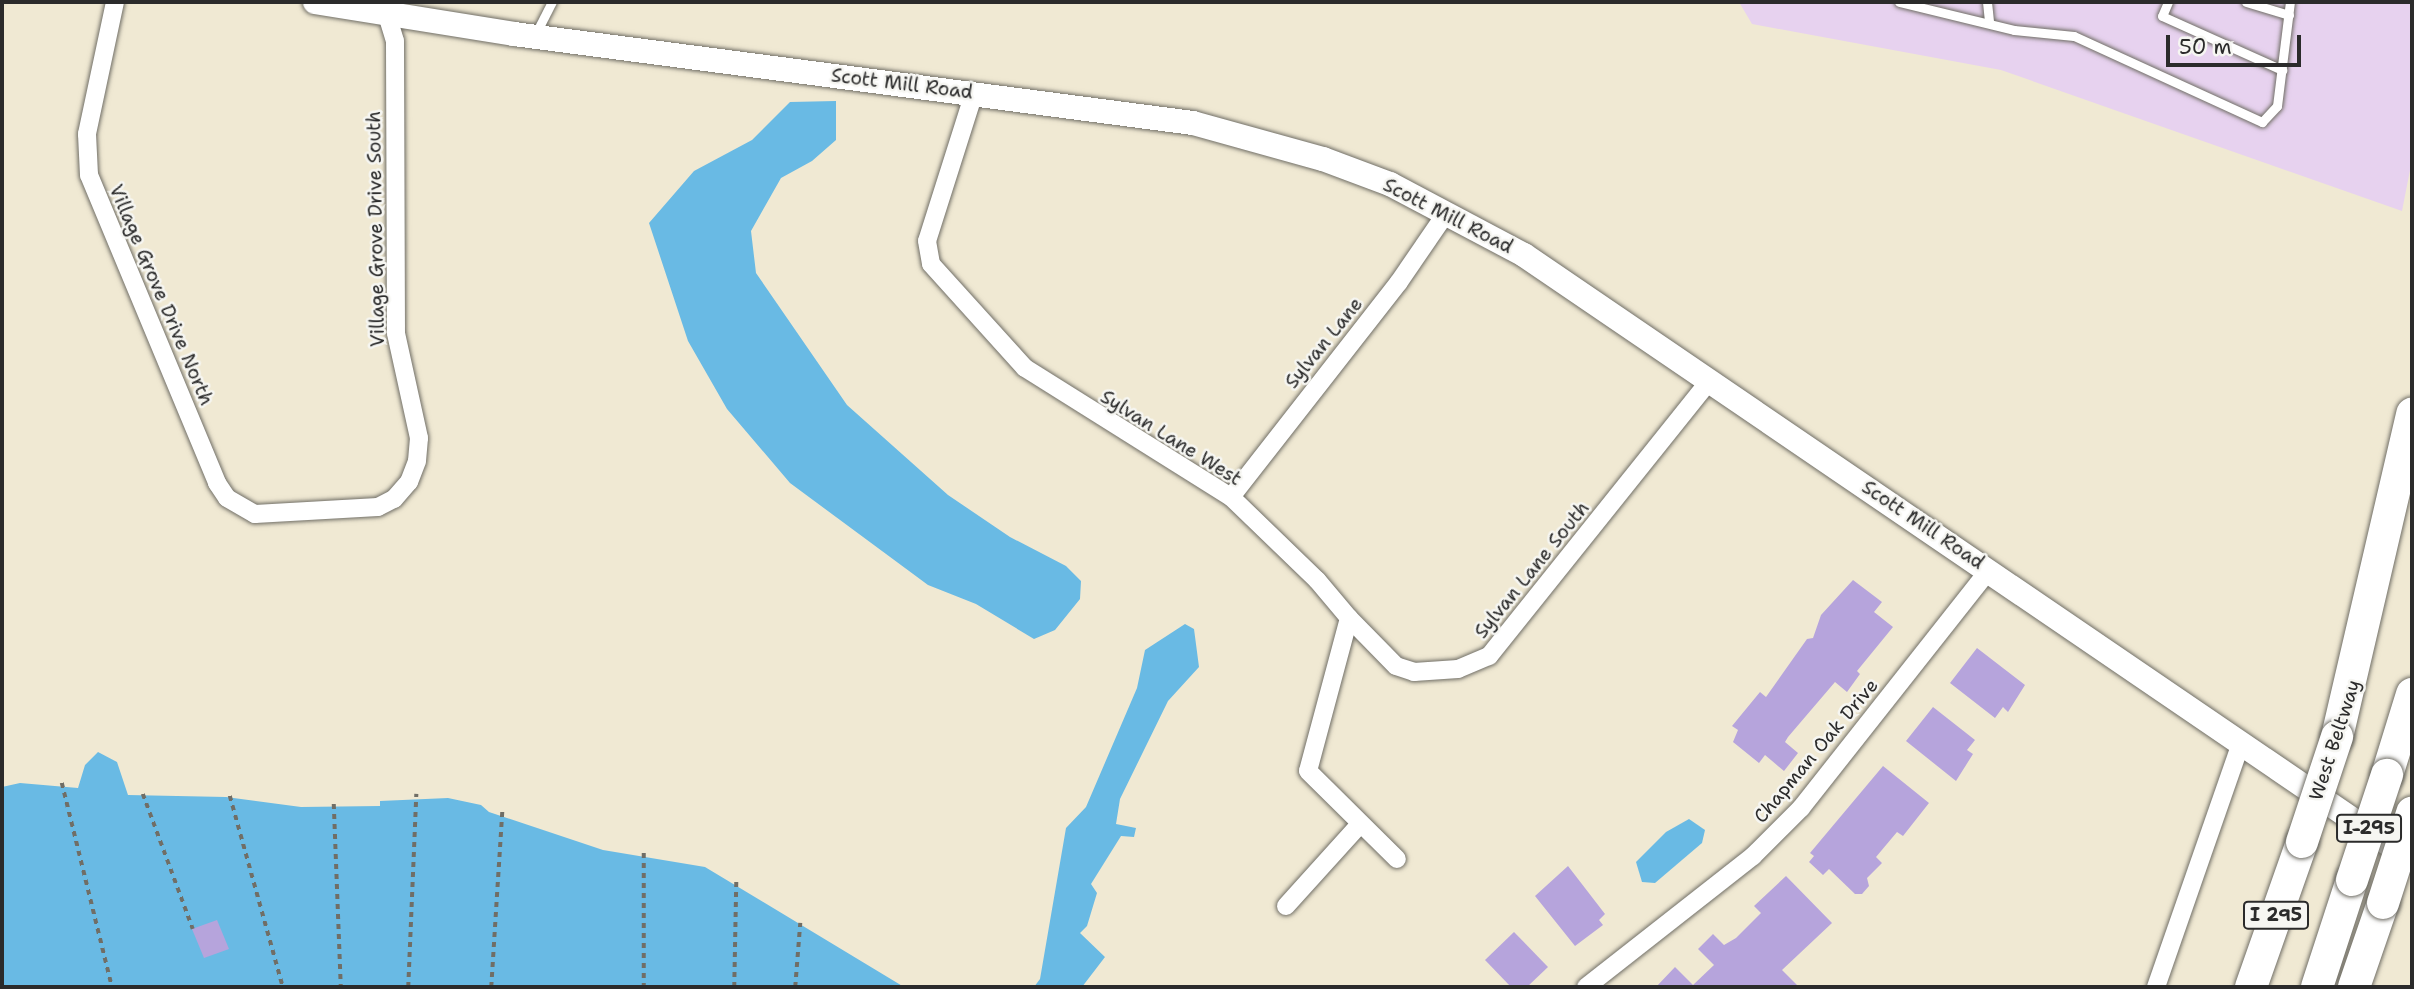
<!DOCTYPE html>
<html>
<head>
<meta charset="utf-8">
<style>
	body { margin:0 }
	#map { position:relative; width:2414px; height:989px; overflow:hidden; background:#f0e9d3; font-family:"Shantell Sans",sans-serif }
	div>[style] { position:absolute }
	[style*='--x'] { left:calc(var(--x)*1px); top:calc(var(--y)*1px); width:calc(var(--w)*1px); rotate:calc(var(--a)*1deg) }
	.built>* { inset:0; background:#e7d2ef }
	.water>* { inset:0; background:#69bae4 }
	.building>* { inset:0; background:#b6a4dc }
	.path>* { height:3.5px; margin-top:-1.75px; transform-origin:0; background:repeating-linear-gradient(90deg,#706e66 0 5px,transparent 0 10px) }
	.roads { filter:drop-shadow(0 0 2px #706e66) drop-shadow(0 0 2px #706e66) }
	.lane>* { height:9px; margin:-4.5px; padding:0 4.5px; transform-origin:4.5px; border-radius:4.5px; background:#fff }
	.street>* { height:18px; margin:-9px; padding:0 9px; transform-origin:9px; border-radius:9px; background:#fff }
	.secondary>* { height:24px; margin:-12px; padding:0 12px; transform-origin:12px; border-radius:12px; background:#fff }
	.highway>* { height:32px; margin:-16px; padding:0 16px; transform-origin:16px; border-radius:16px; background:#fff }
	.bridges { filter:drop-shadow(0 0 2px #706e66) drop-shadow(0 0 2px #706e66) }
	.highway-bridge>* { height:32px; margin:-16px; padding:0 16px; transform-origin:16px; border-radius:16px; background:#fff }
	span { translate:-50% -50%; white-space:nowrap; text-align:center; line-height:1.15; -webkit-text-stroke:5px #f6f6f2; paint-order:stroke }
	.shield-label span { padding:2px 5px; background:#f6f6f2; border:2px solid; border-radius:5px; -webkit-text-stroke-width:0 }
	.shield-label { font-size:18px; color:#2b2b2b; font-weight:700 }
	.street-label { font-size:19px; color:#2b2b2b }
	.frame { position:absolute; inset:0; border:4px solid #2b2b2b; pointer-events:none }
	.scale { position:absolute; left:2166px; top:35px; width:135px; height:32px; box-sizing:border-box; border:4px solid #2b2b2b; border-top:0; padding-left:9px; font-size:21px; line-height:24px; white-space:nowrap; color:#2b2b2b; -webkit-text-stroke:5px #f6f6f2; paint-order:stroke }
</style>
</head>
<body>
<div id="map">
	<div class="built">
		<i style="clip-path:polygon(1739px 2px,2412px 2px,2412px 160px,2402px 211px,2001px 70px,1752px 24px)"></i>
	</div>
	<div class="water">
		<i style="clip-path:polygon(836px 101px,836px 140px,812px 161px,781px 178px,751px 231px,756px 273px,847px 405px,948px 495px,1010px 537px,1066px 566px,1081px 581px,1080px 599px,1055px 630px,1034px 639px,976px 604px,928px 585px,790px 483px,727px 409px,688px 341px,649px 223px,694px 171px,752px 140px,790px 102px)"></i>
		<i style="clip-path:polygon(1185px 624px,1194px 629px,1199px 667px,1168px 701px,1120px 799px,1116px 824px,1136px 828px,1134px 837px,1121px 836px,1091px 884px,1097px 893px,1087px 926px,1080px 933px,1105px 957px,1082px 987px,1034px 987px,1040px 979px,1066px 828px,1086px 807px,1137px 688px,1145px 650px)"></i>
		<i style="clip-path:polygon(98px 752px,117px 762px,128px 795px,226px 797px,301px 807px,380px 806px,380px 801px,448px 798px,481px 805px,489px 812px,603px 850px,705px 867px,904px 987px,2px 987px,2px 787px,20px 783px,78px 788px,85px 765px)"></i>
		<i style="clip-path:polygon(1689px 819px,1705px 830px,1702px 843px,1655px 883px,1642px 882px,1636px 862px,1666px 832px)"></i>
	</div>
	<div class="building">
		<i style="clip-path:polygon(1853px 580px,1882px 602px,1874px 612px,1893px 627px,1857px 671px,1860px 674px,1847px 692px,1835px 682px,1788px 737px,1785px 742px,1798px 753px,1784px 771px,1765px 755px,1759px 763px,1733px 742px,1738px 730px,1732px 726px,1760px 692px,1766px 697px,1807px 639px,1813px 638px,1821px 615px)"></i>
		<i style="clip-path:polygon(1977px 648px,2025px 685px,2008px 712px,2003px 707px,1995px 718px,1950px 683px)"></i>
		<i style="clip-path:polygon(1933px 707px,1975px 740px,1967px 750px,1973px 754px,1956px 781px,1906px 741px)"></i>
		<i style="clip-path:polygon(1883px 766px,1929px 803px,1903px 836px,1897px 832px,1876px 857px,1882px 863px,1867px 878px,1869px 886px,1862px 894px,1855px 894px,1829px 869px,1823px 875px,1809px 862px,1814px 856px,1810px 853px)"></i>
		<i style="clip-path:polygon(1568px 866px,1605px 914px,1599px 920px,1603px 925px,1575px 946px,1535px 896px)"></i>
		<i style="clip-path:polygon(1786px 876px,1832px 923px,1782px 970px,1799px 987px,1656px 987px,1675px 967px,1693px 985px,1714px 965px,1698px 949px,1713px 934px,1724px 945px,1736px 938px,1761px 913px,1754px 906px)"></i>
		<i style="clip-path:polygon(217px 920px,229px 949px,204px 958px,192px 929px)"></i>
		<i style="clip-path:polygon(1514px 932px,1548px 967px,1527px 987px,1511px 987px,1485px 960px)"></i>
	</div>
	<div class="path">
		<i style="--x:62;--y:783;--w:210;--a:76.2"></i>
		<i style="--x:143;--y:794;--w:144;--a:69.7"></i>
		<i style="--x:230;--y:796;--w:198;--a:74.5"></i>
		<i style="--x:334;--y:804;--w:183;--a:87.8"></i>
		<i style="--x:644;--y:853;--w:134;--a:90"></i>
		<i style="--x:408;--y:987;--w:193;--a:-87.6"></i>
		<i style="--x:491;--y:987;--w:177;--a:-86.4"></i>
		<i style="--x:734;--y:987;--w:107;--a:-88.9"></i>
		<i style="--x:795;--y:987;--w:64;--a:-85.5"></i>
	</div>
	<div class="roads">
		<div class="lane">
			<i style="--x:1899;--y:2;--w:118;--a:13.7"></i>
			<i style="--x:2014;--y:30;--w:60;--a:5.7"></i>
			<i style="--x:2074;--y:36;--w:207;--a:24.6"></i>
			<i style="--x:2262;--y:122;--w:22;--a:-47"></i>
			<i style="--x:2277;--y:106;--w:105;--a:-82.9"></i>
			<i style="--x:1987;--y:2;--w:20;--a:84"></i>
			<i style="--x:2168;--y:2;--w:15;--a:113"></i>
			<i style="--x:2162;--y:16;--w:132;--a:24.2"></i>
			<i style="--x:2246;--y:2;--w:45;--a:16.8"></i>
			<i style="--x:535;--y:35;--w:37;--a:-63"></i>
		</div>
		<div class="street">
			<i style="--x:115;--y:2;--w:135;--a:102"></i>
			<i style="--x:87;--y:134;--w:41;--a:87.2"></i>
			<i style="--x:89;--y:175;--w:334;--a:67.4"></i>
			<i style="--x:217;--y:483;--w:18;--a:56"></i>
			<i style="--x:227;--y:498;--w:32;--a:30"></i>
			<i style="--x:255;--y:514;--w:123;--a:-3.3"></i>
			<i style="--x:378;--y:507;--w:18;--a:-27"></i>
			<i style="--x:394;--y:499;--w:23;--a:-49"></i>
			<i style="--x:409;--y:482;--w:22;--a:-69"></i>
			<i style="--x:417;--y:461;--w:23;--a:-85"></i>
			<i style="--x:419;--y:438;--w:107;--a:-102.4"></i>
			<i style="--x:396;--y:333;--w:292;--a:-90.2"></i>
			<i style="--x:395;--y:41;--w:27;--a:-107"></i>
			<i style="--x:974;--y:93;--w:155;--a:107.6"></i>
			<i style="--x:927;--y:241;--w:23;--a:80"></i>
			<i style="--x:931;--y:264;--w:140;--a:47.9"></i>
			<i style="--x:1025;--y:368;--w:243;--a:32.1"></i>
			<i style="--x:1231;--y:497;--w:120;--a:44"></i>
			<i style="--x:1317;--y:580;--w:50;--a:49.9"></i>
			<i style="--x:1349;--y:618;--w:158;--a:105"></i>
			<i style="--x:1308;--y:771;--w:125;--a:44.7"></i>
			<i style="--x:1231;--y:497;--w:273;--a:-52"></i>
			<i style="--x:1399;--y:282;--w:85;--a:-55.6"></i>
			<i style="--x:1349;--y:618;--w:67;--a:45.6"></i>
			<i style="--x:1396;--y:666;--w:19;--a:18"></i>
			<i style="--x:1414;--y:672;--w:44;--a:-3.9"></i>
			<i style="--x:1458;--y:669;--w:34;--a:-23"></i>
			<i style="--x:1489;--y:656;--w:354;--a:-51.3"></i>
			<i style="--x:1286;--y:906;--w:110;--a:-47.9"></i>
			<i style="--x:1586;--y:987;--w:212;--a:-38.1"></i>
			<i style="--x:1753;--y:856;--w:68;--a:-45"></i>
			<i style="--x:1801;--y:808;--w:303;--a:-51.7"></i>
			<i style="--x:2156;--y:987;--w:258;--a:-70.8"></i>
		</div>
		<div class="secondary">
			<i style="--x:315;--y:2;--w:202;--a:9.1"></i>
			<i style="--x:514;--y:34;--w:685;--a:7.47"></i>
			<i style="--x:1193;--y:123;--w:135;--a:15.5"></i>
			<i style="--x:1323;--y:159;--w:72;--a:20.5"></i>
			<i style="--x:1390;--y:184;--w:152;--a:27.9"></i>
			<i style="--x:1524;--y:255;--w:1075;--a:34.27"></i>
		</div>
		<div class="highway">
			<i style="--x:2337;--y:737;--w:332;--a:-76.9"></i>
			<i style="--x:2387;--y:775;--w:85;--a:-72.8"></i>
			<i style="--x:2251;--y:987;--w:154;--a:-70.6"></i>
			<i style="--x:2317;--y:987;--w:113;--a:-71.9"></i>
			<i style="--x:2354;--y:987;--w:89;--a:-71"></i>
		</div>
	</div>
	<div class="bridges">
		<div class="highway-bridge">
			<i style="--x:2302;--y:842;--w:111;--a:-71.6"></i>
			<i style="--x:2352;--y:880;--w:111;--a:-71.6"></i>
			<i style="--x:2383;--y:903;--w:95;--a:-72.1"></i>
		</div>
	</div>
	<div class="shield-label">
		<span style="left:2369px;top:828px">I-295</span>
		<span style="left:2276px;top:915px">I 295</span>
	</div>
	<div class="street-label">
		<span style="left:902px;top:84px;rotate:7deg">Scott Mill Road</span>
		<span style="left:1448px;top:216px;rotate:27deg">Scott Mill Road</span>
		<span style="left:376px;top:229px;rotate:-91deg">Village Grove Drive South</span>
		<span style="left:161px;top:295px;rotate:67deg">Village Grove Drive North</span>
		<span style="left:1324px;top:343px;rotate:-51deg">Sylvan Lane</span>
		<span style="left:1171px;top:438px;rotate:32deg">Sylvan Lane West</span>
		<span style="left:1923px;top:525px;rotate:34deg">Scott Mill Road</span>
		<span style="left:1532px;top:570px;rotate:-51deg">Sylvan Lane South</span>
		<span style="left:2335px;top:740px;rotate:-72deg">West Beltway</span>
		<span style="left:1816px;top:751px;rotate:-50deg">Chapman Oak Drive</span>
	</div>
	<div class="frame"></div>
	<div class="scale">50 m</div>
</div>
</body>
</html>
